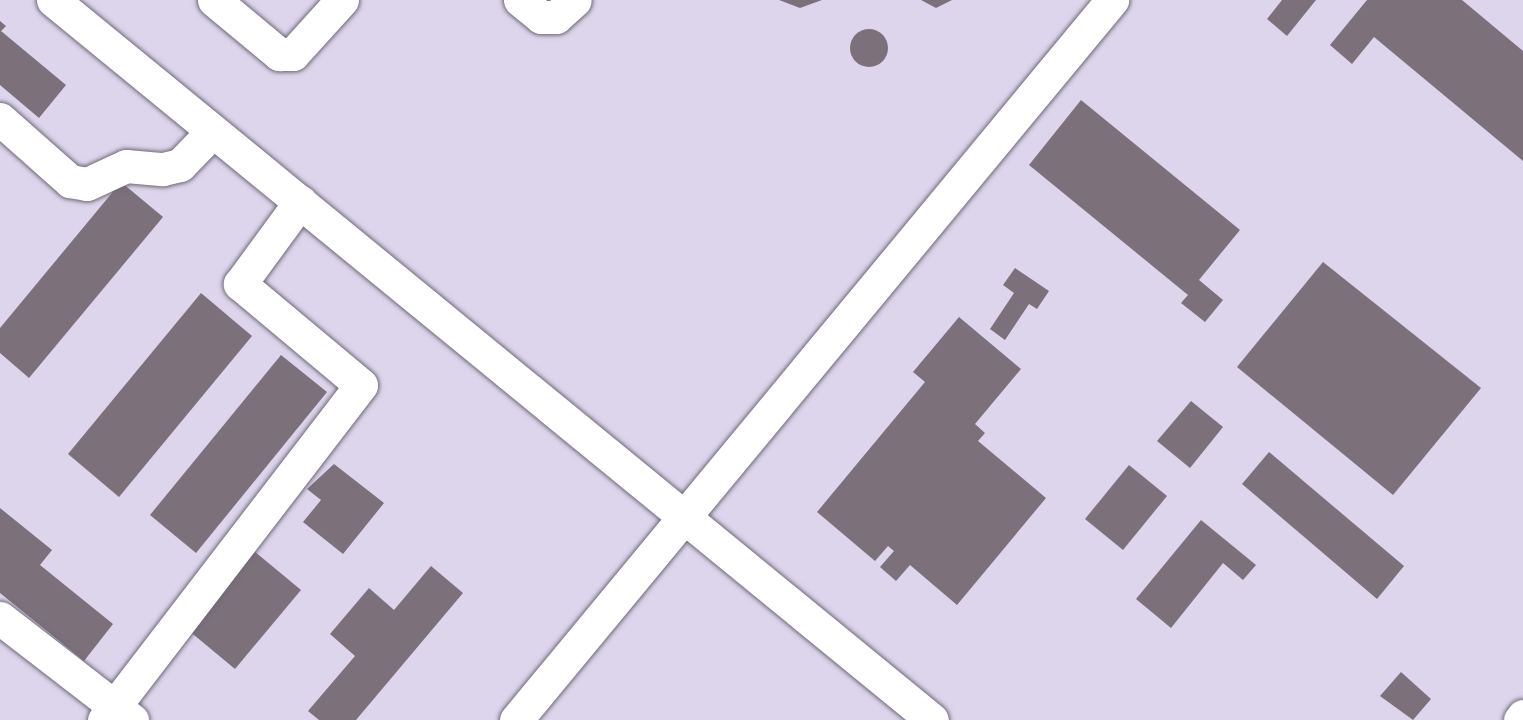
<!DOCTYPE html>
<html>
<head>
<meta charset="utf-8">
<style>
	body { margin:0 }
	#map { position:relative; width:1523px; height:720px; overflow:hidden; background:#e8e3f3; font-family:"Roboto Serif",serif }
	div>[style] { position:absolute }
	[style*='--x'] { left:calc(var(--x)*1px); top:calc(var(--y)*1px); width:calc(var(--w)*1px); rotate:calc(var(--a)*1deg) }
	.built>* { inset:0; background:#ddd5ec }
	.building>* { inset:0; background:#7c707b }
	.round { border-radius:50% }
	.roads { filter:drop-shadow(0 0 2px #6e6977) drop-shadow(0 0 2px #6e6977) }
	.minor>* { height:33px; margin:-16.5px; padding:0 16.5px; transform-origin:16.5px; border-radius:16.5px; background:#fff }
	span { translate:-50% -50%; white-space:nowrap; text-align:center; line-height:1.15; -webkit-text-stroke:6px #e8e3f3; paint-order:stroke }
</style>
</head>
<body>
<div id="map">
	<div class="built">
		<i style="clip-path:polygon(0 0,1523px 0,1523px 720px,0 720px)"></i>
	</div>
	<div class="building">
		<i style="clip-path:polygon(779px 0,822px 0,800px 8px)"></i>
		<i style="clip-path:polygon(921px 0,952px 0,936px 8px)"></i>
		<i style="clip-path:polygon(1282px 0,1316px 0,1287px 36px,1267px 19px)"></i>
		<i style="clip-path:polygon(1367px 0,1462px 0,1523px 51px,1523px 161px,1374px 37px,1352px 64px,1330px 45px)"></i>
		<i style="clip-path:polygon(0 21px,6px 26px,1px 31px,66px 85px,39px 118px,0 85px)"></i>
		<i class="round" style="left:850px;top:29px;width:38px;height:38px"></i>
		<i style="clip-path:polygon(1081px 100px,1240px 230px,1199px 280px,1223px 300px,1205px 322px,1181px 303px,1188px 295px,1029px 165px)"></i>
		<i style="clip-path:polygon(121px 182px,163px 217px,29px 378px,0 353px,0 328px)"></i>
		<i style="clip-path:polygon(1323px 262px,1481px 388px,1393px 495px,1237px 367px)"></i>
		<i style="clip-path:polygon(1015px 268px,1049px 291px,1037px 309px,1029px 304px,1005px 340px,990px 329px,1014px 293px,1003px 285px)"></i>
		<i style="clip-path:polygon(201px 293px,252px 336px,119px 497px,68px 454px)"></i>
		<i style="clip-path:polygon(959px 317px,1021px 369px,975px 424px,985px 433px,978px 441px,1046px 498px,957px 605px,910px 565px,896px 581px,880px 567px,894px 551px,888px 546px,875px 561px,817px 512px,925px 382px,913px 372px)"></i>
		<i style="clip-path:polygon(281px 355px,327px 392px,196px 553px,150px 515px)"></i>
		<i style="clip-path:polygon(1191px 401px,1223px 427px,1190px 468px,1157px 441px)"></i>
		<i style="clip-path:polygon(1269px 452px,1404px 566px,1377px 599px,1242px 484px)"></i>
		<i style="clip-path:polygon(334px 464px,384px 503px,343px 554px,303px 522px,321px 500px,307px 489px)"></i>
		<i style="clip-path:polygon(1129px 465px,1167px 496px,1123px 550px,1085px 519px)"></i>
		<i style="clip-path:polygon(0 508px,52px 550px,40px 565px,113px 624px,84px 661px,0 593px)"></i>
		<i style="clip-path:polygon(1201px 520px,1256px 565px,1243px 580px,1223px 563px,1171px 628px,1136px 599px)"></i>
		<i style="clip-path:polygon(254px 551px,301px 590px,235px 669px,188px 630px)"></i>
		<i style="clip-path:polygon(431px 566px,463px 593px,356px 720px,319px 720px,308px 711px,355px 656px,330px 634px,369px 588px,394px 610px)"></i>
		<i style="clip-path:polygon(1401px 672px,1431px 699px,1413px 720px,1380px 696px)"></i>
	</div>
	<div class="roads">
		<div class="minor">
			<i style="--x:53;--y:0;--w:1136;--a:39.32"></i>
			<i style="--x:214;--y:0;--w:85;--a:39.7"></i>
			<i style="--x:279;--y:54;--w:14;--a:0"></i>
			<i style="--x:293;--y:54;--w:73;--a:-47.8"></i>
			<i style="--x:520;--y:0;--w:27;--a:39"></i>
			<i style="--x:541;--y:17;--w:15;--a:0"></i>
			<i style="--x:556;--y:17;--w:25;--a:-42"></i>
			<i style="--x:0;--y:119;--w:94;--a:41.5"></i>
			<i style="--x:70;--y:181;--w:17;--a:10"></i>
			<i style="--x:87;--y:184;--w:43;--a:-24.8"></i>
			<i style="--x:126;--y:166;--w:37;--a:5"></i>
			<i style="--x:163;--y:169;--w:17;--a:-13"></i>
			<i style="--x:180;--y:165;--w:47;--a:-45.9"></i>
			<i style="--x:0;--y:618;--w:167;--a:37.7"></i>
			<i style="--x:104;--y:720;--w:422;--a:-52.5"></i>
			<i style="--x:361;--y:385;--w:158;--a:-140.1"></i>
			<i style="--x:240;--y:284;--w:102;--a:-53.8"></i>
			<i style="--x:516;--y:720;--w:935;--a:-50.38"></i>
			<i style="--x:1520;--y:720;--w:5;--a:-53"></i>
		</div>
	</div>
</div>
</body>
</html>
